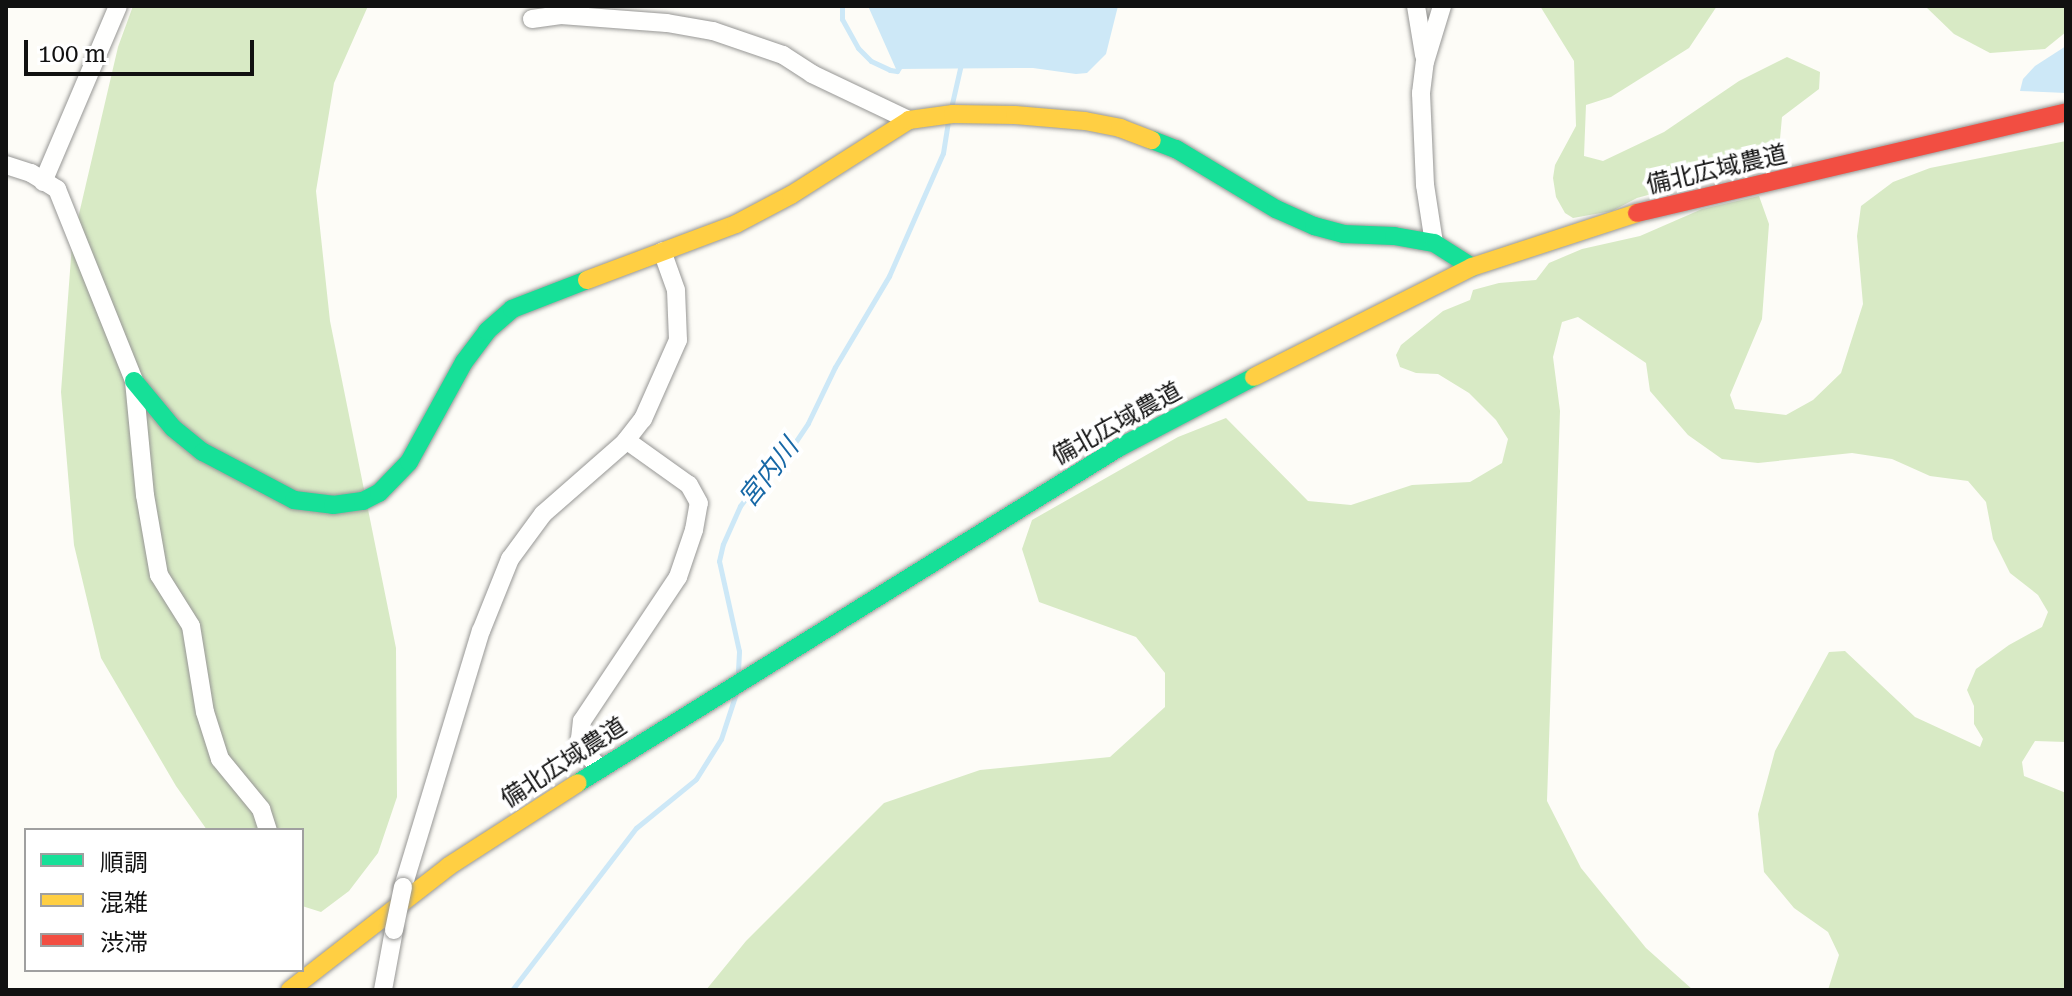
<!DOCTYPE html>
<html>
<head>
<meta charset="utf-8">
<style>
	body { margin:0 }
	#map { position:relative; width:2072px; height:996px; overflow:hidden; background:#fdfcf7; font-family:"Roboto Serif","Noto Sans JP",serif }
	div>[style] { position:absolute }
	[style*='--x'] { left:calc(var(--x)*1px); top:calc(var(--y)*1px); width:calc(var(--w)*1px); rotate:calc(var(--a)*1deg) }
	.forest>* { inset:0; background:#d8eac5 }
	.water>* { inset:0; background:#cde8f7 }
	.stream>* { height:5px; margin:-2.5px; padding:0 2.5px; transform-origin:2.5px; border-radius:2.5px; background:#cde8f7 }
	.roads { filter:drop-shadow(0 0 2px #979795) drop-shadow(0 0 2px #979795) }
	.street>* { height:18px; margin:-9px; padding:0 9px; transform-origin:9px; border-radius:9px; background:#fffffe }
	.fast>* { height:18px; margin:-9px; padding:0 9px; transform-origin:9px; border-radius:9px; background:#16e098 }
	.slow>* { height:18px; margin:-9px; padding:0 9px; transform-origin:9px; border-radius:9px; background:#ffcf43 }
	.jam>* { height:18px; margin:-9px; padding:0 9px; transform-origin:9px; border-radius:9px; background:#f24e42 }
	.bridges { filter:drop-shadow(0 0 2px #979795) drop-shadow(0 0 2px #979795) }
	.street-bridge>* { height:18px; margin:-9px; padding:0 9px; transform-origin:9px; border-radius:9px; background:#fffffe }
	span { translate:-50% -50%; white-space:nowrap; text-align:center; line-height:1.15; -webkit-text-stroke:8px #fff; paint-order:stroke }
	.street-label { font-size:24px; color:#111 }
	.water-label { font-size:26px; color:#1768a6; font-style:italic }
	.frame { position:absolute; inset:0; border:8px solid #111; pointer-events:none }
	.legend { position:absolute; left:24px; top:828px; width:280px; height:144px; box-sizing:border-box; background:#fff; border:2px solid #a0a0a0; margin:0; padding:10px 14px; list-style:none; font-size:24px; color:#111 }
	.legend li { display:flex; align-items:center; gap:16px; height:40px }
	.legend b { width:40px; border:2px solid #a0a0a0 }
	.scale { position:absolute; left:24px; top:40px; width:230px; height:36px; box-sizing:border-box; border:4px solid #111; border-top:0; padding-left:10px; font-size:24px; line-height:28px; white-space:nowrap; color:#111; -webkit-text-stroke:6px #fff; paint-order:stroke }
</style>
</head>
<body>
<div id="map">
	<div class="forest">
		<i style="clip-path:polygon(133px 6px,368px 6px,334px 83px,316px 191px,330px 321px,396px 648px,397px 797px,378px 853px,349px 891px,321px 912px,302px 906px,302px 830px,207px 830px,176px 786px,101px 658px,74px 545px,61px 392px,72px 244px,118px 47px)"></i>
		<i style="clip-path:polygon(1540px 6px,1717px 6px,1689px 48px,1611px 97px,1586px 105px,1584px 156px,1603px 161px,1664px 132px,1739px 81px,1787px 57px,1820px 72px,1819px 89px,1782px 117px,1780px 139px,1760px 164px,1637px 198px,1612px 211px,1573px 218px,1565px 213px,1556px 197px,1553px 178px,1555px 165px,1576px 126px,1574px 61px)"></i>
		<i style="clip-path:polygon(1925px 6px,2066px 6px,2066px 32px,2045px 49px,1990px 53px,1954px 34px)"></i>
		<i style="clip-path:polygon(2066px 141px,2066px 742px,2035px 741px,2022px 762px,2024px 776px,2066px 793px,2066px 990px,1828px 990px,1839px 955px,1828px 932px,1794px 908px,1764px 872px,1758px 814px,1775px 751px,1829px 652px,1845px 651px,1915px 717px,1980px 747px,1983px 739px,1974px 724px,1974px 706px,1967px 690px,1976px 669px,2009px 645px,2042px 627px,2048px 612px,2038px 595px,2010px 573px,1993px 539px,1986px 502px,1968px 481px,1930px 476px,1892px 459px,1852px 453px,1758px 463px,1722px 459px,1688px 435px,1650px 391px,1646px 363px,1578px 317px,1562px 322px,1553px 357px,1560px 411px,1547px 801px,1581px 868px,1646px 948px,1693px 990px,706px 990px,746px 941px,884px 803px,980px 770px,1110px 757px,1165px 707px,1165px 673px,1136px 637px,1039px 602px,1022px 549px,1032px 520px,1178px 437px,1226px 418px,1308px 501px,1351px 505px,1412px 485px,1470px 482px,1502px 463px,1508px 439px,1496px 420px,1469px 393px,1438px 374px,1416px 373px,1400px 367px,1396px 355px,1401px 345px,1443px 311px,1470px 300px,1473px 290px,1499px 283px,1536px 280px,1549px 263px,1582px 249px,1640px 236px,1702px 209px,1759px 196px,1769px 224px,1762px 319px,1730px 395px,1735px 409px,1786px 415px,1813px 400px,1841px 373px,1863px 304px,1857px 236px,1861px 206px,1893px 182px,1930px 168px)"></i>
	</div>
	<div class="water">
		<i style="clip-path:polygon(868px 6px,1118px 6px,1106px 54px,1087px 73px,1076px 74px,1033px 68px,896px 69px)"></i>
		<i style="clip-path:polygon(2066px 46px,2066px 93px,2020px 91px,2023px 79px,2035px 66px)"></i>
	</div>
	<div class="stream">
		<i style="--x:842;--y:6;--w:13;--a:90"></i>
		<i style="--x:842;--y:19;--w:33;--a:61"></i>
		<i style="--x:858;--y:48;--w:18;--a:45"></i>
		<i style="--x:871;--y:61;--w:21;--a:25"></i>
		<i style="--x:890;--y:70;--w:7;--a:8"></i>
		<i style="--x:897;--y:71;--w:6;--a:-59"></i>
		<i style="--x:951;--y:108;--w:45;--a:-77.2"></i>
		<i style="--x:738;--y:671;--w:20;--a:-87"></i>
		<i style="--x:739;--y:651;--w:92;--a:-102.5"></i>
		<i style="--x:719;--y:561;--w:17;--a:-77"></i>
		<i style="--x:723;--y:544;--w:42;--a:-65.9"></i>
		<i style="--x:740;--y:506;--w:34;--a:-53"></i>
		<i style="--x:760;--y:479;--w:42;--a:-44"></i>
		<i style="--x:790;--y:450;--w:32;--a:-56"></i>
		<i style="--x:808;--y:423;--w:62;--a:-64.3"></i>
		<i style="--x:835;--y:367;--w:106;--a:-59.3"></i>
		<i style="--x:889;--y:276;--w:134;--a:-66.3"></i>
		<i style="--x:943;--y:153;--w:31;--a:-81"></i>
		<i style="--x:512;--y:990;--w:204;--a:-52.6"></i>
		<i style="--x:636;--y:828;--w:77;--a:-39.2"></i>
		<i style="--x:696;--y:779;--w:47;--a:-58"></i>
		<i style="--x:721;--y:739;--w:48;--a:-71.9"></i>
	</div>
	<div class="roads">
		<div class="street">
			<i style="--x:1416;--y:6;--w:50;--a:80.7"></i>
			<i style="--x:532;--y:19;--w:29;--a:-8"></i>
			<i style="--x:561;--y:15;--w:106;--a:4.3"></i>
			<i style="--x:667;--y:23;--w:47;--a:9.9"></i>
			<i style="--x:713;--y:31;--w:74;--a:18.9"></i>
			<i style="--x:783;--y:55;--w:35;--a:33"></i>
			<i style="--x:812;--y:74;--w:107;--a:25.4"></i>
			<i style="--x:6;--y:165;--w:26;--a:18"></i>
			<i style="--x:31;--y:173;--w:31;--a:32"></i>
			<i style="--x:57;--y:189;--w:207;--a:68.1"></i>
			<i style="--x:134;--y:381;--w:115;--a:84.5"></i>
			<i style="--x:145;--y:495;--w:81;--a:80.1"></i>
			<i style="--x:159;--y:575;--w:60;--a:57.9"></i>
			<i style="--x:191;--y:626;--w:87;--a:80.8"></i>
			<i style="--x:205;--y:712;--w:49;--a:72.3"></i>
			<i style="--x:220;--y:759;--w:65;--a:50.6"></i>
			<i style="--x:261;--y:809;--w:22;--a:72"></i>
			<i style="--x:43;--y:182;--w:191;--a:-66.9"></i>
			<i style="--x:1434;--y:243;--w:59;--a:-98.8"></i>
			<i style="--x:1425;--y:185;--w:92;--a:-92.5"></i>
			<i style="--x:1421;--y:93;--w:31;--a:-83"></i>
			<i style="--x:1425;--y:62;--w:59;--a:-73.1"></i>
			<i style="--x:600;--y:768;--w:23;--a:-135"></i>
			<i style="--x:584;--y:752;--w:14;--a:-107"></i>
			<i style="--x:580;--y:739;--w:18;--a:-84"></i>
			<i style="--x:582;--y:721;--w:173;--a:-56.3"></i>
			<i style="--x:678;--y:577;--w:50;--a:-71.2"></i>
			<i style="--x:694;--y:530;--w:27;--a:-80"></i>
			<i style="--x:699;--y:503;--w:21;--a:-119"></i>
			<i style="--x:689;--y:485;--w:77;--a:-144.5"></i>
			<i style="--x:403;--y:887;--w:268;--a:-73.1"></i>
			<i style="--x:481;--y:631;--w:78;--a:-68.1"></i>
			<i style="--x:510;--y:559;--w:56;--a:-53.7"></i>
			<i style="--x:543;--y:514;--w:108;--a:-41.2"></i>
			<i style="--x:624;--y:443;--w:31;--a:-52"></i>
			<i style="--x:643;--y:419;--w:86;--a:-66.1"></i>
			<i style="--x:678;--y:340;--w:50;--a:-92.3"></i>
			<i style="--x:676;--y:290;--w:41;--a:-109.7"></i>
			<i style="--x:383;--y:990;--w:61;--a:-79.6"></i>
		</div>
		<div class="fast">
			<i style="--x:1152;--y:140;--w:26;--a:21"></i>
			<i style="--x:1176;--y:149;--w:117;--a:31"></i>
			<i style="--x:1276;--y:209;--w:42;--a:24.1"></i>
			<i style="--x:1314;--y:226;--w:30;--a:15"></i>
			<i style="--x:1343;--y:234;--w:51;--a:2.2"></i>
			<i style="--x:1394;--y:236;--w:41;--a:9.9"></i>
			<i style="--x:1434;--y:243;--w:45;--a:32.3"></i>
			<i style="--x:134;--y:381;--w:61;--a:50.3"></i>
			<i style="--x:173;--y:428;--w:38;--a:39"></i>
			<i style="--x:203;--y:452;--w:103;--a:27.8"></i>
			<i style="--x:294;--y:500;--w:39;--a:7"></i>
			<i style="--x:333;--y:505;--w:30;--a:-8"></i>
			<i style="--x:363;--y:501;--w:18;--a:-27"></i>
			<i style="--x:379;--y:493;--w:43;--a:-45.9"></i>
			<i style="--x:409;--y:462;--w:114;--a:-61.2"></i>
			<i style="--x:464;--y:362;--w:39;--a:-53"></i>
			<i style="--x:487;--y:331;--w:33;--a:-41"></i>
			<i style="--x:512;--y:309;--w:80;--a:-21.1"></i>
			<i style="--x:578;--y:783;--w:638;--a:-31.8"></i>
			<i style="--x:1120;--y:447;--w:151;--a:-27.6"></i>
		</div>
		<div class="slow">
			<i style="--x:587;--y:280;--w:159;--a:-20.6"></i>
			<i style="--x:736;--y:224;--w:62;--a:-27.8"></i>
			<i style="--x:791;--y:195;--w:140;--a:-32.4"></i>
			<i style="--x:909;--y:120;--w:44;--a:-7.8"></i>
			<i style="--x:953;--y:114;--w:62;--a:0.9"></i>
			<i style="--x:1015;--y:115;--w:70;--a:4.9"></i>
			<i style="--x:1085;--y:121;--w:36;--a:11"></i>
			<i style="--x:1120;--y:128;--w:34;--a:21"></i>
			<i style="--x:1254;--y:377;--w:244;--a:-26.8"></i>
			<i style="--x:1472;--y:267;--w:174;--a:-18.1"></i>
			<i style="--x:290;--y:990;--w:202;--a:-37.9"></i>
			<i style="--x:449;--y:866;--w:153;--a:-32.8"></i>
		</div>
		<div class="jam">
			<i style="--x:1637;--y:213;--w:441;--a:-13.2"></i>
		</div>
	</div>
	<div class="bridges">
		<div class="street-bridge">
			<i style="--x:394;--y:930;--w:44;--a:-78.2"></i>
		</div>
	</div>
	<div class="street-label">
		<span style="left:1717px;top:170px;rotate:-13deg">備北広域農道</span>
		<span style="left:1117px;top:424px;rotate:-29deg">備北広域農道</span>
		<span style="left:564px;top:763px;rotate:-33deg">備北広域農道</span>
	</div>
	<div class="water-label">
		<span style="left:769px;top:473px;rotate:-52deg">宮内川</span>
	</div>
	<div class="frame"></div>
	<ul class="legend">
	<li><b style="height:10px;background:#16e098"></b>順調</li>
	<li><b style="height:10px;background:#ffcf43"></b>混雑</li>
	<li><b style="height:10px;background:#f24e42"></b>渋滞</li>
	</ul>
	<div class="scale">100 m</div>
</div>
</body>
</html>
